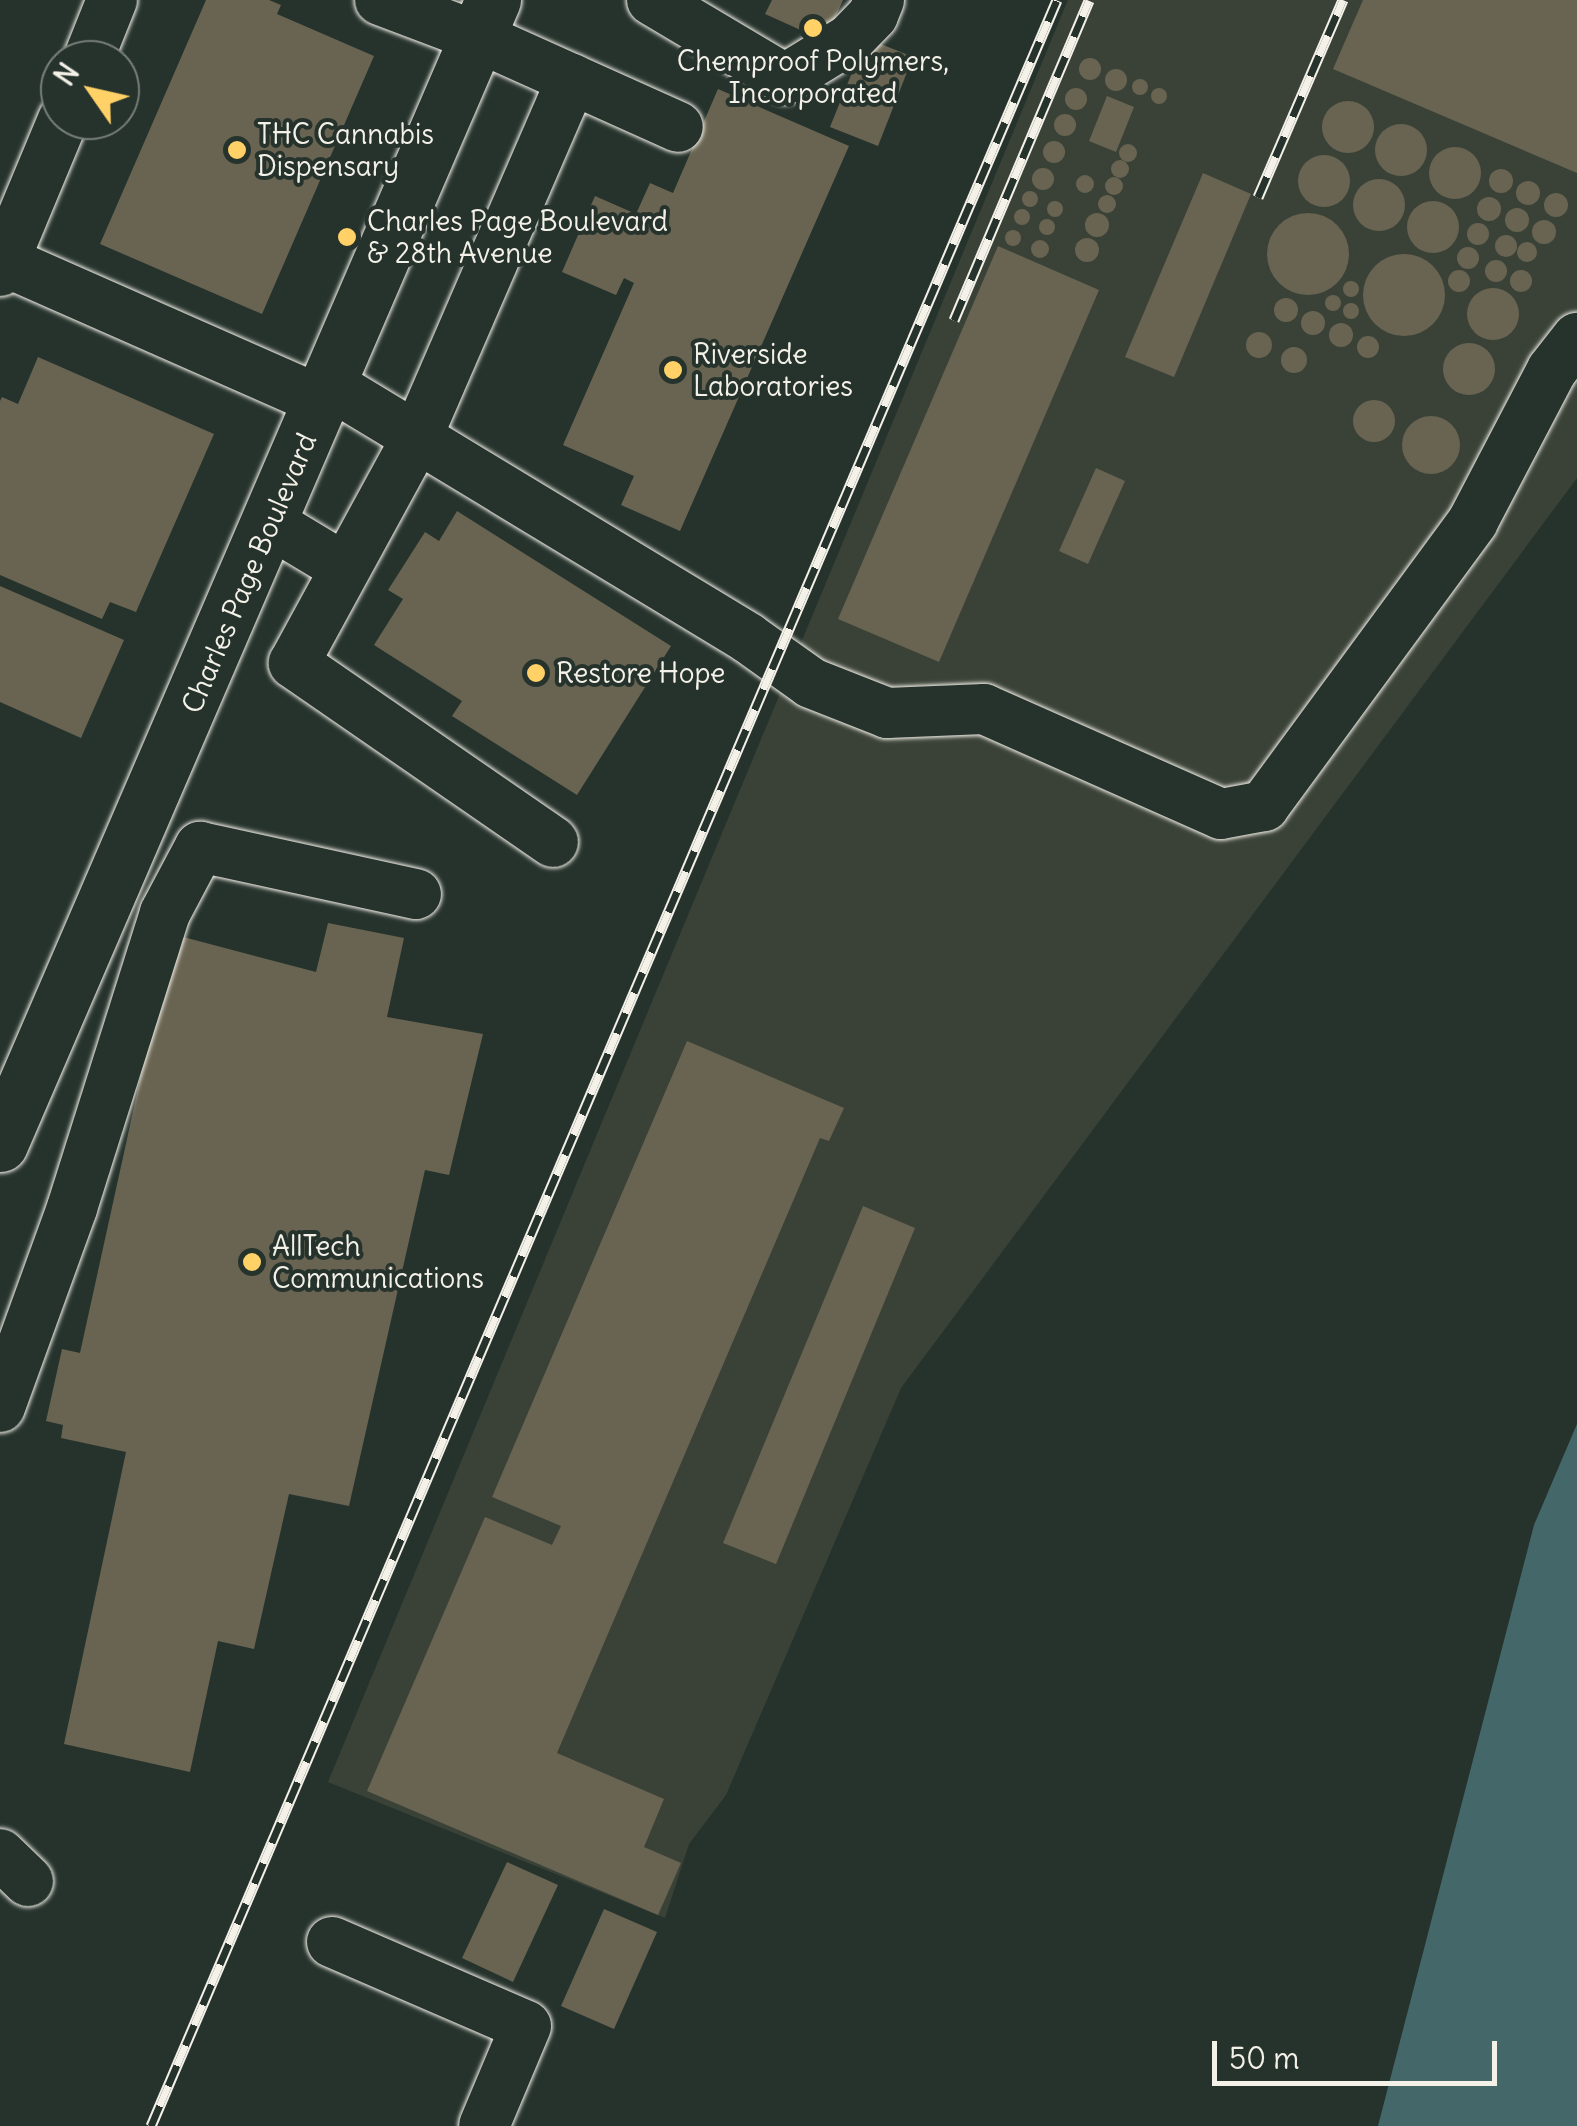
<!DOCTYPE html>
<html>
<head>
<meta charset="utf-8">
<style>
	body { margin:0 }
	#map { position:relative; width:1577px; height:2126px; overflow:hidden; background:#26332d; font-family:Delius,sans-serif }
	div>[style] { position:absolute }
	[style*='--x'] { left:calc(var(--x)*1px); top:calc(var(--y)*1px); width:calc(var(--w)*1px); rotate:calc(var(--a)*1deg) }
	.built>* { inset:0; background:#3a4238 }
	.water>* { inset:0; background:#446869 }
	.building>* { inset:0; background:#686451 }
	.round { border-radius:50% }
	.roads { filter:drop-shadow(0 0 2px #f4f1e8) drop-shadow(0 0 2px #f4f1e8) }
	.minor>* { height:50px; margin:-25px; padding:0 25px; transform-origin:25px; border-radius:25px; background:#26332d }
	.major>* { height:55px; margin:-27.5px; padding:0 27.5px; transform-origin:27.5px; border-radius:27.5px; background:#26332d }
	.rail>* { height:11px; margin-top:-5.5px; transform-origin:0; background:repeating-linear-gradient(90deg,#26332d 0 22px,#f4f1e8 0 44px); box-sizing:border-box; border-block:2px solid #f4f1e8 }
	.dots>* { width:28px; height:28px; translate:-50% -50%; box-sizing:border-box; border:5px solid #26332d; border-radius:50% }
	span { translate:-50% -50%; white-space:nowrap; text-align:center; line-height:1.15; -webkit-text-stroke:8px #26332d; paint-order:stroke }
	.poi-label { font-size:28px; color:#f4f1e8 }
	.left { translate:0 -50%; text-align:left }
	.street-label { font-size:28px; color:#f4f1e8 }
	.north { position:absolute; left:40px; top:40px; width:100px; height:100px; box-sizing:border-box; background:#26332d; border:2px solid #787f78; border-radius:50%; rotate:304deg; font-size:28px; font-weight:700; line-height:40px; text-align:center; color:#f4f1e8 }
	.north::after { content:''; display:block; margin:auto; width:35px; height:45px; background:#ffd166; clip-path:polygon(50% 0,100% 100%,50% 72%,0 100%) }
	.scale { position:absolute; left:1212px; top:2041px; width:285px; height:45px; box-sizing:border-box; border:5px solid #f4f1e8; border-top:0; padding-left:12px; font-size:30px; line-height:35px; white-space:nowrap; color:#f4f1e8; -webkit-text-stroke:8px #26332d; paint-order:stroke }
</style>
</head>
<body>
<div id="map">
	<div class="built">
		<i style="clip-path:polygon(1068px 0,1577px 0,1577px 478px,901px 1388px,726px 1795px,689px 1844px,665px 1918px,328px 1782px)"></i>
	</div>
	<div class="water">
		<i style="clip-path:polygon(1577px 1424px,1577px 2126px,1378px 2126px,1534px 1525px)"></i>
	</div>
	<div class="building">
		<i style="clip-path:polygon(206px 0,269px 0,281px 5px,277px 14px,374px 56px,262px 314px,100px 244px)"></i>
		<i style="clip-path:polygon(772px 0,843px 0,825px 41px,765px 14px)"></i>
		<i style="clip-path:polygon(1363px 0,1577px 0,1577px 173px,1333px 69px)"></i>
		<i style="clip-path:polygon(866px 38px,913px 57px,878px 146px,830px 127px)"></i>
		<i class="round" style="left:1079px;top:58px;width:22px;height:22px"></i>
		<i class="round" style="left:1105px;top:69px;width:22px;height:22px"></i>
		<i class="round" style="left:1132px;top:79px;width:16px;height:16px"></i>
		<i class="round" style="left:1065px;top:88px;width:22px;height:22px"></i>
		<i class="round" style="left:1151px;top:88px;width:16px;height:16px"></i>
		<i style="clip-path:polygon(718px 89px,849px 146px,680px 531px,621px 505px,634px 476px,563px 445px,634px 283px,624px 278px,616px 295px,562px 272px,595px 196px,636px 214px,650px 183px,673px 193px)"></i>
		<i style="clip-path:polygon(1107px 96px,1134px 107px,1116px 152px,1089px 141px)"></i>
		<i class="round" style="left:1322px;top:101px;width:52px;height:52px"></i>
		<i class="round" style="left:1054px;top:114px;width:22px;height:22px"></i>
		<i class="round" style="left:1375px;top:124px;width:52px;height:52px"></i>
		<i class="round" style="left:1043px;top:141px;width:22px;height:22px"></i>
		<i class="round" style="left:1119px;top:144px;width:18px;height:18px"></i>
		<i class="round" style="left:1429px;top:147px;width:52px;height:52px"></i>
		<i class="round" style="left:1298px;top:155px;width:52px;height:52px"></i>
		<i class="round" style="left:1111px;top:160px;width:18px;height:18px"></i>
		<i class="round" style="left:1032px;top:168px;width:22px;height:22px"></i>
		<i class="round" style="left:1489px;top:169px;width:24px;height:24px"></i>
		<i style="clip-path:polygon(1203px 173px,1251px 194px,1174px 377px,1125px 357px)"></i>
		<i class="round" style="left:1076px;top:175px;width:18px;height:18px"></i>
		<i class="round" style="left:1105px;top:177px;width:18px;height:18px"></i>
		<i class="round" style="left:1353px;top:179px;width:52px;height:52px"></i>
		<i class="round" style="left:1516px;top:181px;width:24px;height:24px"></i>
		<i class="round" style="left:1022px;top:191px;width:16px;height:16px"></i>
		<i class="round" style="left:1544px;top:193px;width:24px;height:24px"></i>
		<i class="round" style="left:1098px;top:195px;width:18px;height:18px"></i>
		<i class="round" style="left:1477px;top:197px;width:24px;height:24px"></i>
		<i class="round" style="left:1407px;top:201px;width:52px;height:52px"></i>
		<i class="round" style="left:1047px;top:201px;width:16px;height:16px"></i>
		<i class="round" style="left:1505px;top:208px;width:24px;height:24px"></i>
		<i class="round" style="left:1014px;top:209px;width:16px;height:16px"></i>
		<i class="round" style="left:1267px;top:213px;width:82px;height:82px"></i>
		<i class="round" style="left:1085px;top:213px;width:24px;height:24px"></i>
		<i class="round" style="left:1039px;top:219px;width:16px;height:16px"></i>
		<i class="round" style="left:1532px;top:220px;width:24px;height:24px"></i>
		<i class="round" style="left:1467px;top:223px;width:22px;height:22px"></i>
		<i class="round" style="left:1005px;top:230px;width:16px;height:16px"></i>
		<i class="round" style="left:1495px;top:235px;width:22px;height:22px"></i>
		<i class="round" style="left:1075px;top:238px;width:24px;height:24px"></i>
		<i class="round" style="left:1031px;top:240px;width:18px;height:18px"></i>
		<i class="round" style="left:1517px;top:242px;width:20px;height:20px"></i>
		<i style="clip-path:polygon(998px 246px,1099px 290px,939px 662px,838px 619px)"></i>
		<i class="round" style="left:1457px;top:247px;width:22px;height:22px"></i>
		<i class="round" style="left:1363px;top:254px;width:82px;height:82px"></i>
		<i class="round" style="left:1485px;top:260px;width:22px;height:22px"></i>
		<i class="round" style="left:1510px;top:270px;width:22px;height:22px"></i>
		<i class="round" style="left:1448px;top:270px;width:22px;height:22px"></i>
		<i class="round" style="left:1343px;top:281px;width:16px;height:16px"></i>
		<i class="round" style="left:1467px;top:288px;width:52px;height:52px"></i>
		<i class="round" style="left:1325px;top:295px;width:16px;height:16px"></i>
		<i class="round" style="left:1274px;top:298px;width:24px;height:24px"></i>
		<i class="round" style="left:1343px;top:303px;width:16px;height:16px"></i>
		<i class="round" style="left:1301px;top:311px;width:24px;height:24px"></i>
		<i class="round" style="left:1329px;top:323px;width:24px;height:24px"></i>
		<i class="round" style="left:1246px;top:332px;width:26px;height:26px"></i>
		<i class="round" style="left:1357px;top:336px;width:22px;height:22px"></i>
		<i class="round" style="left:1443px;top:343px;width:52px;height:52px"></i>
		<i class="round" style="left:1281px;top:347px;width:26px;height:26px"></i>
		<i style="clip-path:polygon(38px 357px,214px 434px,136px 612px,110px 602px,102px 619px,0 575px,0 401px,2px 397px,18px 404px)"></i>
		<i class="round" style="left:1353px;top:400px;width:42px;height:42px"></i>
		<i class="round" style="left:1402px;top:416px;width:58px;height:58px"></i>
		<i style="clip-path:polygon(1096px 468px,1125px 481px,1088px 564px,1059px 551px)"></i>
		<i style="clip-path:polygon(457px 511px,671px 646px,577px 795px,452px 716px,462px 701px,374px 645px,403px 599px,388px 590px,425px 532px,439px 541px)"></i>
		<i style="clip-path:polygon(0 586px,124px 640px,81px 738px,0 702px)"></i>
		<i style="clip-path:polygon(328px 923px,404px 938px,387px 1017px,483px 1034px,449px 1175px,425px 1170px,349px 1506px,289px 1494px,254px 1649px,218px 1641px,190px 1772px,64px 1744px,126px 1452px,61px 1438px,63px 1425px,46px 1421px,62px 1349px,80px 1353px,172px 934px,316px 972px)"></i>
		<i style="clip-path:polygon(687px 1041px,844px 1108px,829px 1141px,820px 1138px,557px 1753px,664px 1799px,644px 1847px,681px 1863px,658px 1915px,367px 1791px,485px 1517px,552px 1545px,561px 1526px,492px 1497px)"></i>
		<i style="clip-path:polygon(863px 1206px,915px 1228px,776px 1564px,723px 1543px)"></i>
		<i style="clip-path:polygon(507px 1862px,558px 1885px,513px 1982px,462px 1958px)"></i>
		<i style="clip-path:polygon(604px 1909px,657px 1932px,614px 2029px,561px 2006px)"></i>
	</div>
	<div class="roads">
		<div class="minor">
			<i style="--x:380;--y:0;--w:105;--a:20.7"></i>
			<i style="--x:478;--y:37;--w:219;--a:24.2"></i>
			<i style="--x:652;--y:0;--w:155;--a:30.7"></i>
			<i style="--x:785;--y:79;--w:76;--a:-31.6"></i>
			<i style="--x:850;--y:39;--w:33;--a:-46"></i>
			<i style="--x:873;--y:15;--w:16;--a:-68"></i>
			<i style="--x:88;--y:60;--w:65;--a:-68.2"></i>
			<i style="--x:4;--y:261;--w:347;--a:23.8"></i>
			<i style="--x:0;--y:271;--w:164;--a:-67.4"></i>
			<i style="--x:329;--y:384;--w:490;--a:31.2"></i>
			<i style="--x:748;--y:638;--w:77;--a:35.5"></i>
			<i style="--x:811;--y:683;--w:82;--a:21.5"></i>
			<i style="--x:887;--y:713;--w:97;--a:-2.4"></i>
			<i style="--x:984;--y:709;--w:259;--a:23.9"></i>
			<i style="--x:1221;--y:814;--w:44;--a:-10.5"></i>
			<i style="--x:1264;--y:806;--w:353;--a:-53.7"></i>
			<i style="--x:1473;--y:521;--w:170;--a:-62.4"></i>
			<i style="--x:1552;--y:370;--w:41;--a:-52"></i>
			<i style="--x:270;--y:523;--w:87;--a:31"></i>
			<i style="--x:553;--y:842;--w:315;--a:-145.4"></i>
			<i style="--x:294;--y:663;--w:257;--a:-61.4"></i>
			<i style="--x:417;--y:437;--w:390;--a:-66.6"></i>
			<i style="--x:0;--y:1407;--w:212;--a:-70.1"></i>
			<i style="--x:72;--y:1208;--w:309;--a:-72.5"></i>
			<i style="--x:165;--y:913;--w:75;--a:-62.1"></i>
			<i style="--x:200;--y:847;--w:221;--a:12.3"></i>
			<i style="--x:0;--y:1854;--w:39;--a:44"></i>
			<i style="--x:332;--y:1942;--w:211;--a:23.4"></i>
			<i style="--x:526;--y:2026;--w:108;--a:112.8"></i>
		</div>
		<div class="major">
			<i style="--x:0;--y:1144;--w:1246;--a:-66.69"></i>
		</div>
	</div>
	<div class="rail">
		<i style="--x:1258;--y:197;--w:215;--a:-66.7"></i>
		<i style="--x:954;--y:320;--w:347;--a:-67.1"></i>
		<i style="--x:151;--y:2126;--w:2311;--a:-66.92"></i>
	</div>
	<div class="dots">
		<i style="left:813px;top:28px;background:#ffd166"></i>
		<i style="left:237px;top:150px;background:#ffd166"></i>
		<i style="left:347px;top:237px;background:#ffd166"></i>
		<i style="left:673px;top:370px;background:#ffd166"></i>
		<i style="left:536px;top:673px;background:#ffd166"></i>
		<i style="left:252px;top:1262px;background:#ffd166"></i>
	</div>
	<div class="poi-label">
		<span style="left:813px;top:77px">Chemproof Polymers,<br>Incorporated</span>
		<span class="left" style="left:257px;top:150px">THC Cannabis<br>Dispensary</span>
		<span class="left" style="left:367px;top:237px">Charles Page Boulevard<br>&amp; 28th Avenue</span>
		<span class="left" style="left:693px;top:370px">Riverside<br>Laboratories</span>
		<span class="left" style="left:556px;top:673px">Restore Hope</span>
		<span class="left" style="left:272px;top:1262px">AllTech<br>Communications</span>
	</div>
	<div class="street-label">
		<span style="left:249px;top:573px;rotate:-67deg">Charles Page Boulevard</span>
	</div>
	<div class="north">N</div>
	<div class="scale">50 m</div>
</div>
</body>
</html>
